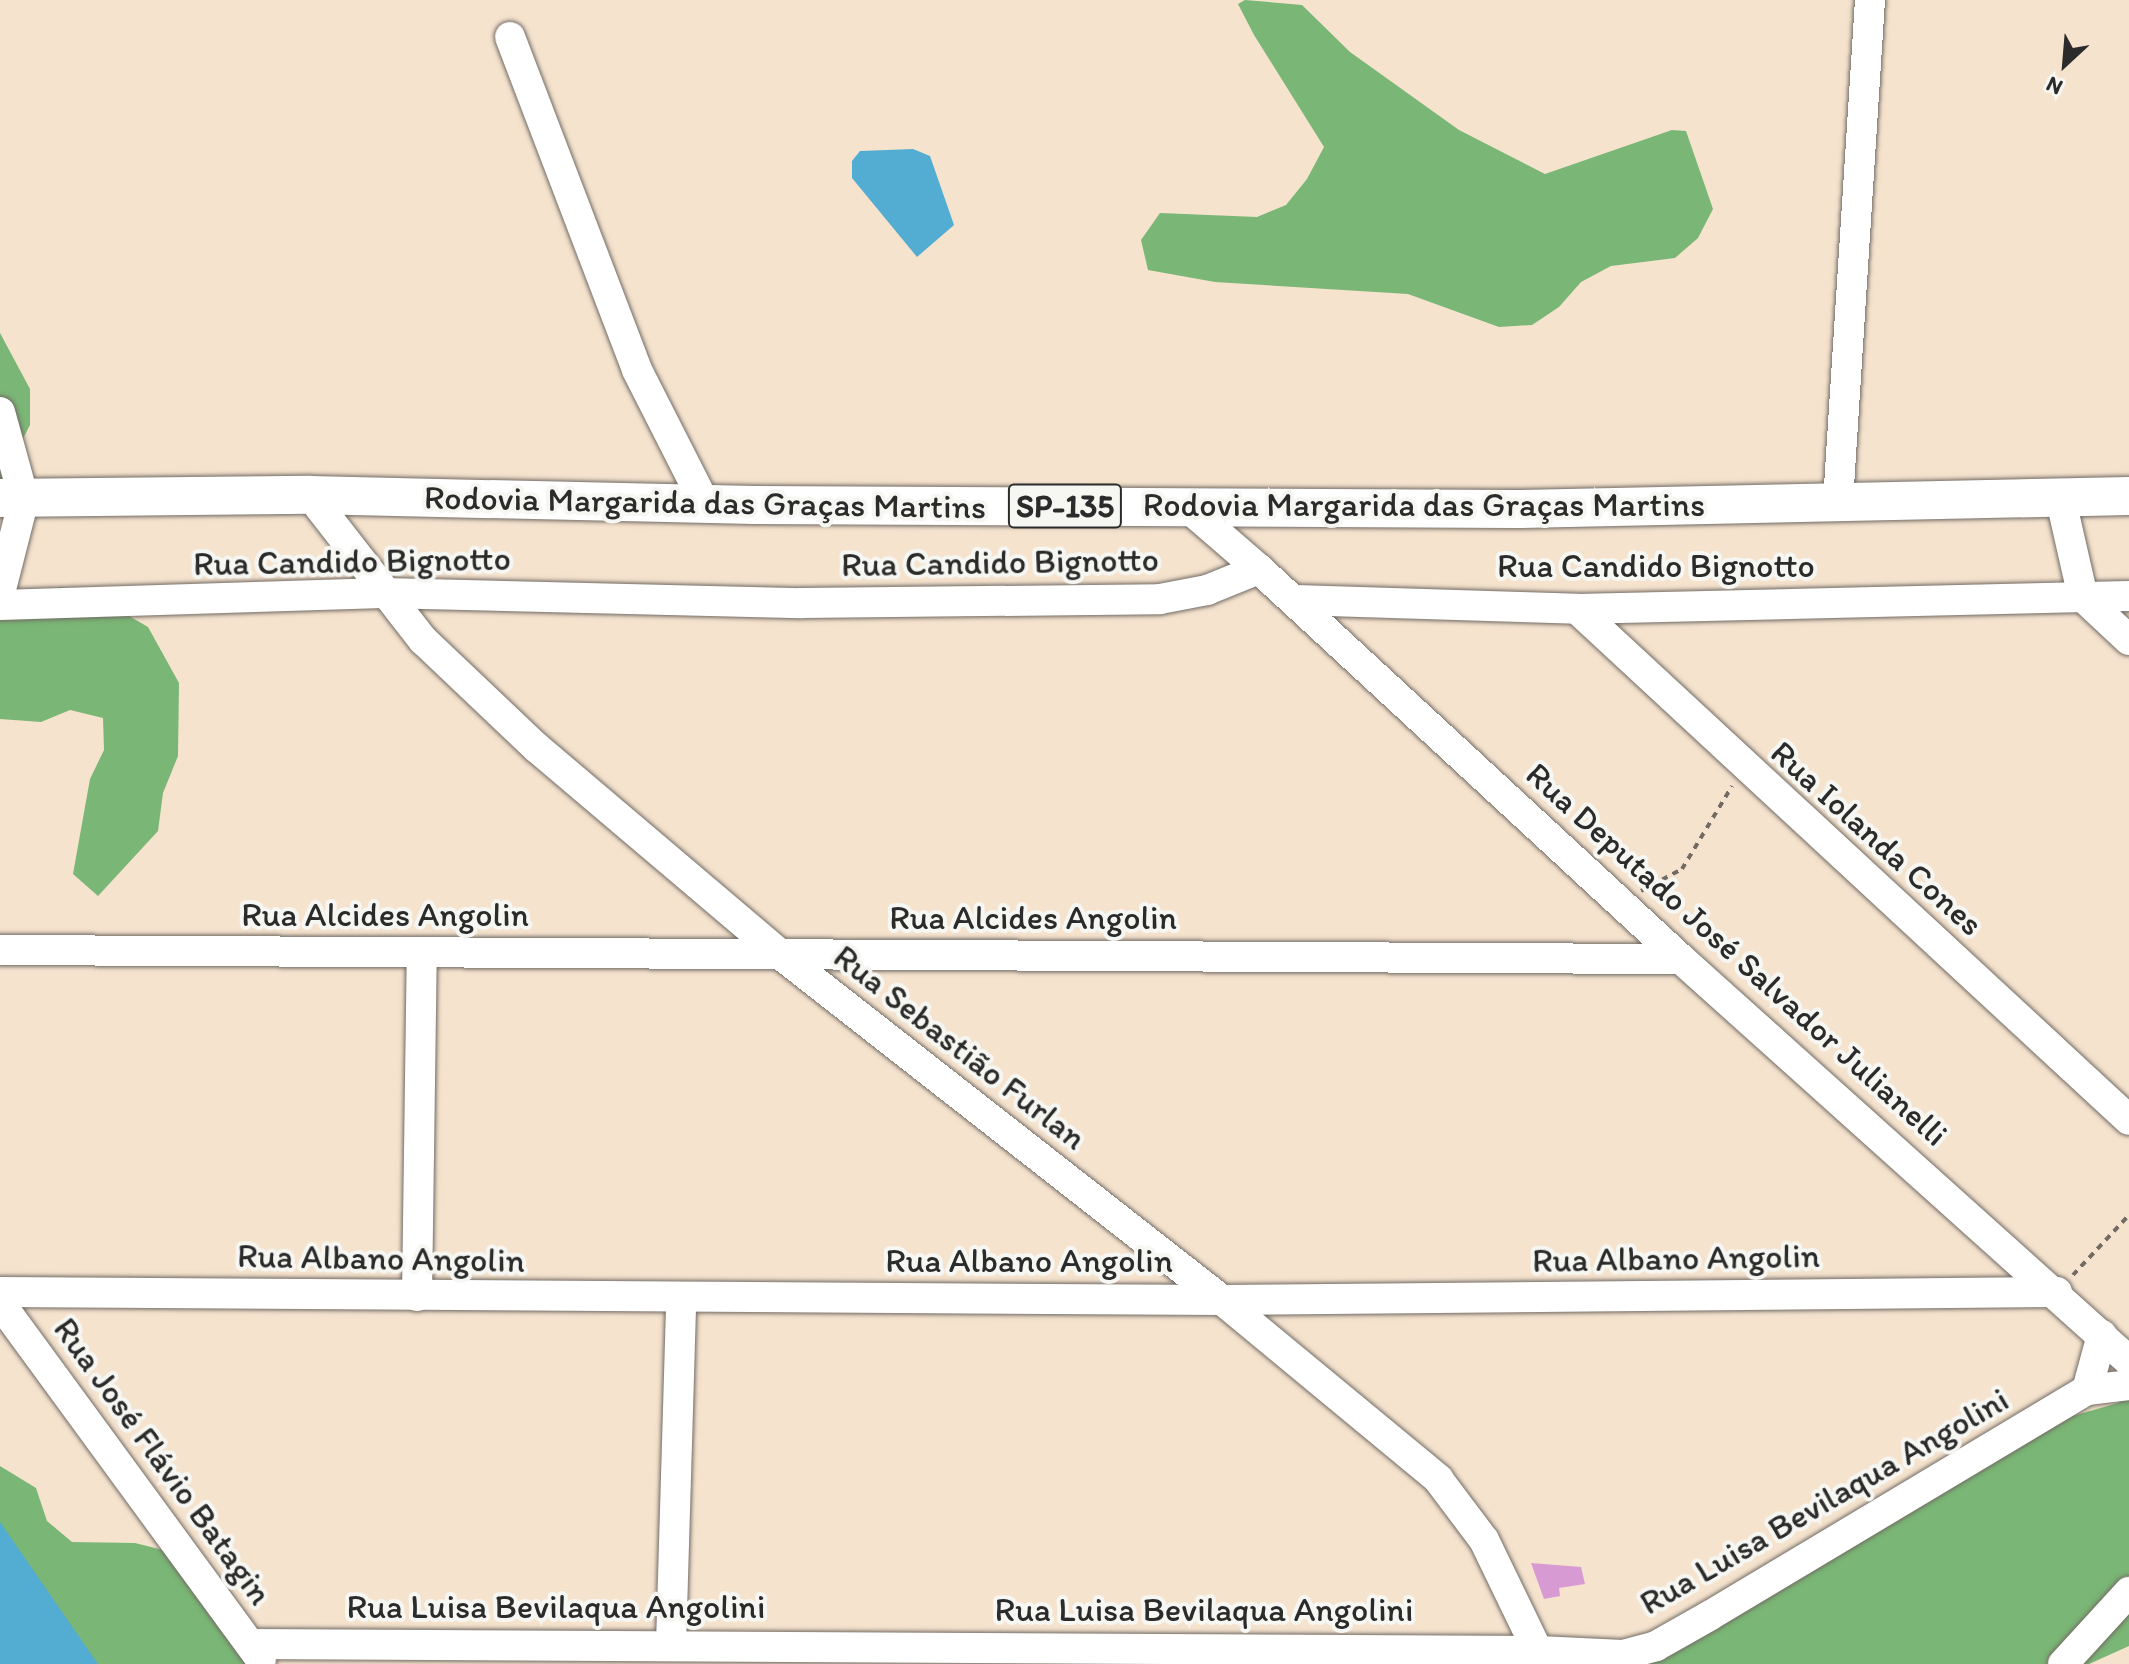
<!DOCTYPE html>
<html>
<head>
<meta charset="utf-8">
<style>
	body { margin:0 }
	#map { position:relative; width:2129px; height:1664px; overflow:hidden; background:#f5e3ce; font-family:Itim,sans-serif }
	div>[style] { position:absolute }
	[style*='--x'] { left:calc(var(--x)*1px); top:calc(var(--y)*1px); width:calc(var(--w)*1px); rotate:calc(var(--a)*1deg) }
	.forest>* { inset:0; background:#7ab675 }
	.water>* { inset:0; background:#53acd1 }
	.building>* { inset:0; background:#d89ad3 }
	.path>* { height:4px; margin-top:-2px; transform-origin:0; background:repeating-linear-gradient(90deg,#726b64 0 6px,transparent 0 12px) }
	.roads { filter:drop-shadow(0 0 2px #726b64) drop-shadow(0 0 2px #726b64) }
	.minor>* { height:30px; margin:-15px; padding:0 15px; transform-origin:15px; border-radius:15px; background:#fff }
	.major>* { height:38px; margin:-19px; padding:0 19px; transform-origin:19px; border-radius:19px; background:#fff }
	span { translate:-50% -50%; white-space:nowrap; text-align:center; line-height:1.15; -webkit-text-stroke:8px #f6f6f2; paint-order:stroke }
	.shield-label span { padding:2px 6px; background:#f6f6f2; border:2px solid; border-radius:6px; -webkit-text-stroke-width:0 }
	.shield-label { font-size:32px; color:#2b2b2b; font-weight:700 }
	.street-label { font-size:34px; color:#2b2b2b }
	.north { position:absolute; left:2025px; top:24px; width:80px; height:80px; -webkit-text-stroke:6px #f6f6f2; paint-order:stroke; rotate:206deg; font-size:22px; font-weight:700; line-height:32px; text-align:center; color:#2b2b2b }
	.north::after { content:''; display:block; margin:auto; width:28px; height:36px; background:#2b2b2b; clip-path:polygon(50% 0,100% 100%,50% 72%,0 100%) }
</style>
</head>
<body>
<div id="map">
	<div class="forest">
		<i style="clip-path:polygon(1245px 0,1302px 5px,1350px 52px,1459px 130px,1545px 174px,1672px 130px,1686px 131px,1713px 209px,1698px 238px,1675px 258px,1611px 266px,1581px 282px,1559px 307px,1532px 325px,1499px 327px,1408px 294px,1215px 282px,1148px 270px,1141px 240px,1160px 213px,1257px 217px,1286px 205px,1307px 179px,1324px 147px,1254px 35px,1238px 4px)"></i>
		<i style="clip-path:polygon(0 333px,30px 389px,30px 425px,0 483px)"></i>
		<i style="clip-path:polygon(60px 587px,93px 595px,148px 627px,179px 683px,178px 756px,163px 793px,158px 831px,98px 896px,73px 874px,90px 779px,104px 750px,103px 718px,70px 710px,41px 722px,0 719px,0 588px,31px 600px)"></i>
		<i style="clip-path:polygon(2129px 1394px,2129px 1646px,2089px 1664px,1635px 1664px,2055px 1421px,2118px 1403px)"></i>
		<i style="clip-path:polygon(0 1466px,36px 1488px,47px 1521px,72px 1542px,135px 1543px,171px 1552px,262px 1664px,60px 1664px,0 1573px)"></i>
	</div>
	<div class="water">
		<i style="clip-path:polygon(913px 149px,930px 156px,954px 225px,917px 257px,852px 178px,852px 161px,860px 151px)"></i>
		<i style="clip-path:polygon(0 1522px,98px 1664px,0 1664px)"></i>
	</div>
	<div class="building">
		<i style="clip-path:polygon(1531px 1563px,1581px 1567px,1585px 1584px,1559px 1588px,1560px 1596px,1544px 1599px)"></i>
	</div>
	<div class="path">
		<i style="--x:1641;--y:891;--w:47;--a:-28.2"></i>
		<i style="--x:1682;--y:869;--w:97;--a:-58.9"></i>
		<i style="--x:2073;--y:1275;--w:82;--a:-47"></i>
	</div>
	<div class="roads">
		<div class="minor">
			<i style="--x:510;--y:37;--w:356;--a:69.1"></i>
			<i style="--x:637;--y:370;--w:150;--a:63.1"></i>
			<i style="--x:0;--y:412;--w:90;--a:74.6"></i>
			<i style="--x:24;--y:499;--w:97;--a:104.3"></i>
			<i style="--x:310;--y:495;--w:184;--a:52.1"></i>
			<i style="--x:423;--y:640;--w:157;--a:43.5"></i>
			<i style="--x:537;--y:748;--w:320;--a:40.3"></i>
			<i style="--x:781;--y:955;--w:560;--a:38.04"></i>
			<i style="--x:1222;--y:1300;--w:281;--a:39.6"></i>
			<i style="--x:1438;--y:1479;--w:76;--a:53"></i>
			<i style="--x:1484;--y:1540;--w:138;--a:64.2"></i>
			<i style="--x:2060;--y:496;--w:104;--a:77.2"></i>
			<i style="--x:2083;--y:597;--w:63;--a:43.1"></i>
			<i style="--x:1838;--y:502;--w:503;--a:-86.35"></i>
			<i style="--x:1186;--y:506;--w:96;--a:40.8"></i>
			<i style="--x:1296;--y:600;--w:281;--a:1.8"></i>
			<i style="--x:1577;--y:609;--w:552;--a:-1.35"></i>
			<i style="--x:0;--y:605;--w:383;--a:-1.8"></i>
			<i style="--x:383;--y:593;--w:419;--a:1.4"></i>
			<i style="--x:802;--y:603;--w:358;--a:-0.6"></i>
			<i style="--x:1160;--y:599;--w:48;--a:-10.8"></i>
			<i style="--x:1207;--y:590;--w:56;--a:-22"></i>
			<i style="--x:1259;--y:569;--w:575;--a:42.74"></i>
			<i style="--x:1681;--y:959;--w:602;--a:41.9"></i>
			<i style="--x:1577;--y:609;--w:752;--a:42.79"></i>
			<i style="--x:0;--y:950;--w:1681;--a:0.31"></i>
			<i style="--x:0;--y:1292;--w:1222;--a:0.38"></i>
			<i style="--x:1222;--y:1300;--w:835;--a:-0.55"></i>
			<i style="--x:417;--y:1296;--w:343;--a:-89.2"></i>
			<i style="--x:0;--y:1303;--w:442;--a:53.8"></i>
			<i style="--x:2087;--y:1390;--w:57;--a:-74.7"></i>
			<i style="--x:250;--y:1644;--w:1289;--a:0.31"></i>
			<i style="--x:1539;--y:1651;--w:84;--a:2.7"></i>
			<i style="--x:1623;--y:1655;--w:34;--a:-15"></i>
			<i style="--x:1656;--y:1646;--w:61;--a:-29.5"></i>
			<i style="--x:1709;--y:1616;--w:440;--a:-30.9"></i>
			<i style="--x:2087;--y:1390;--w:42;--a:-6.8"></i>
			<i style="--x:671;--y:1645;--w:347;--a:-88.3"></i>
			<i style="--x:2063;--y:1664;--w:98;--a:-47.5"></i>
		</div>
		<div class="major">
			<i style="--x:0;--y:498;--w:310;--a:-0.6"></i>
			<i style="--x:310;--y:495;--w:444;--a:1.3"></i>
			<i style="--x:754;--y:505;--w:767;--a:0.3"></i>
			<i style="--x:1521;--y:509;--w:608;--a:-1.22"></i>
		</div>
	</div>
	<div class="shield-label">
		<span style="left:1065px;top:506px">SP-135</span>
	</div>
	<div class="street-label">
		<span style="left:705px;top:502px;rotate:1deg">Rodovia Margarida das Graças Martins</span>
		<span style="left:1424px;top:505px">Rodovia Margarida das Graças Martins</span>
		<span style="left:352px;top:561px;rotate:-1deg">Rua Candido Bignotto</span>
		<span style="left:1000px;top:562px;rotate:-1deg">Rua Candido Bignotto</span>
		<span style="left:1656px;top:566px">Rua Candido Bignotto</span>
		<span style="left:1877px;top:838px;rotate:42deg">Rua Iolanda Cones</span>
		<span style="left:385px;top:915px">Rua Alcides Angolin</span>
		<span style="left:1033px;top:918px">Rua Alcides Angolin</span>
		<span style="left:1737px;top:954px;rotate:42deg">Rua Deputado José Salvador Julianelli</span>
		<span style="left:960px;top:1047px;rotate:38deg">Rua Sebastião Furlan</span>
		<span style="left:381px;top:1258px;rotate:1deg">Rua Albano Angolin</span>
		<span style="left:1676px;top:1258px;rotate:-1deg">Rua Albano Angolin</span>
		<span style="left:1029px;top:1261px">Rua Albano Angolin</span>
		<span style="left:163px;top:1461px;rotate:54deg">Rua José Flávio Batagin</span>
		<span style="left:1824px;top:1501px;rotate:-30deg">Rua Luisa Bevilaqua Angolini</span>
		<span style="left:556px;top:1607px">Rua Luisa Bevilaqua Angolini</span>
		<span style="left:1204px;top:1610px">Rua Luisa Bevilaqua Angolini</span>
	</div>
	<div class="north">N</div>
</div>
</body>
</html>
